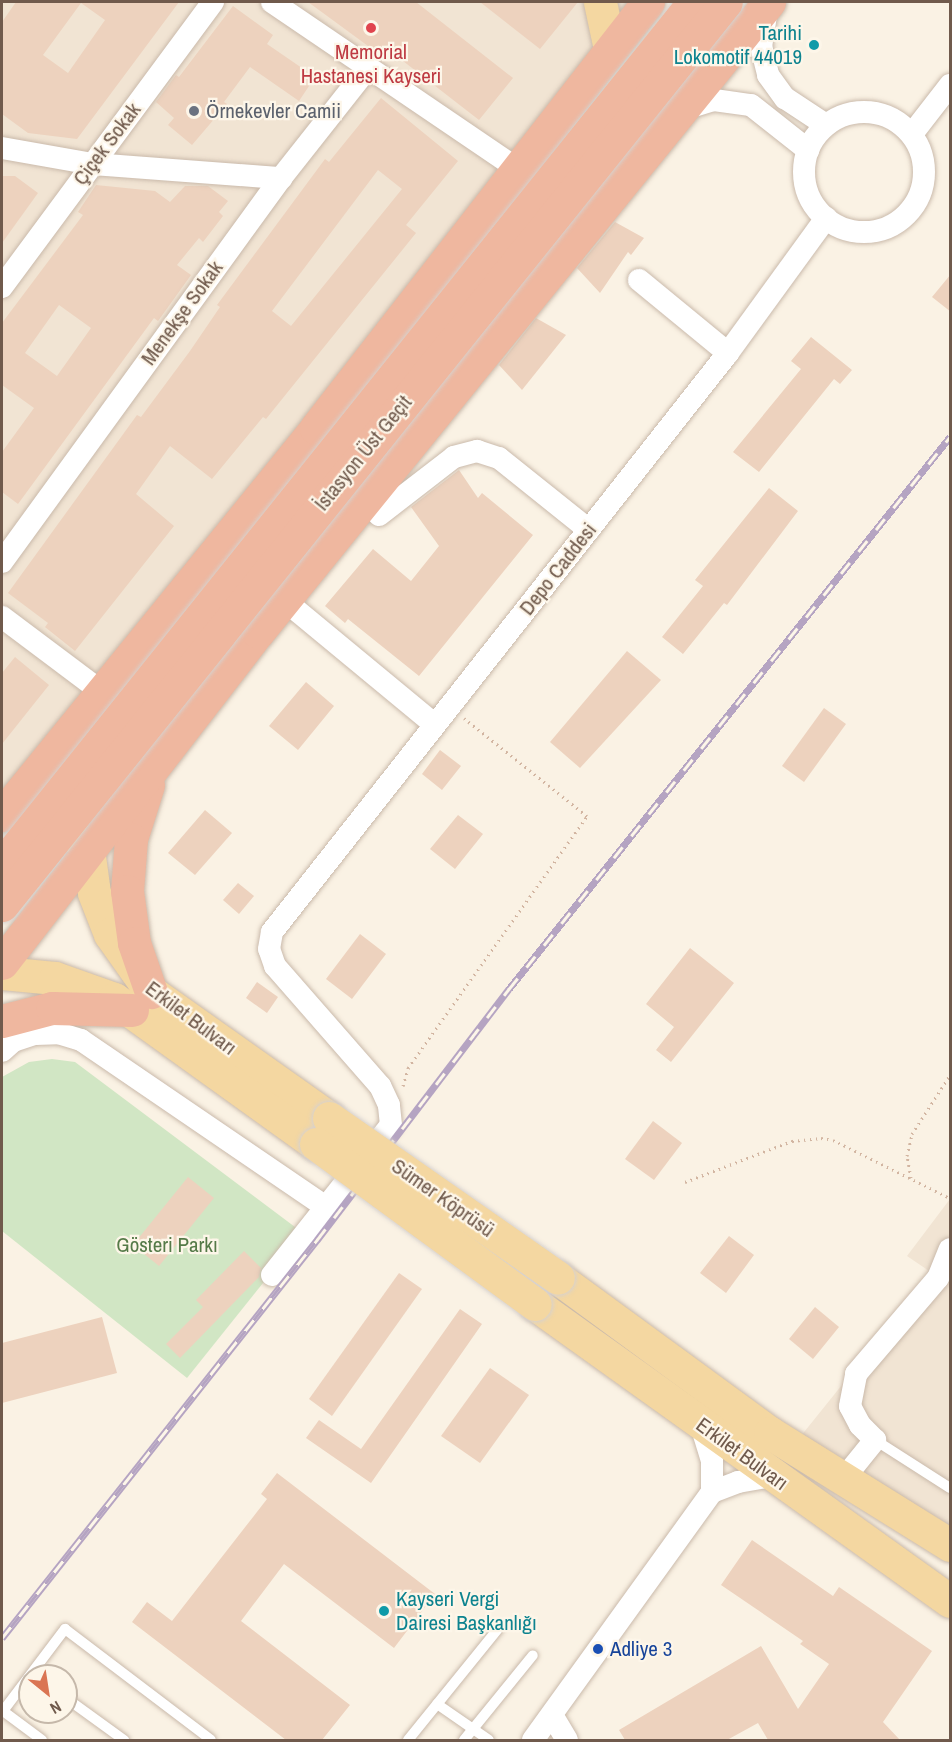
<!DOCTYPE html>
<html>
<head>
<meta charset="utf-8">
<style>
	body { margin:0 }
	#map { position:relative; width:952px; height:1742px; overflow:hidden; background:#faf2e4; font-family:"Archivo Narrow",sans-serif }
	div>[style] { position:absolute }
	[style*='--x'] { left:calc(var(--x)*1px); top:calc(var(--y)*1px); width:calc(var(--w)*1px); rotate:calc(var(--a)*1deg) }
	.residential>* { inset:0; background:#f1e4d3 }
	.green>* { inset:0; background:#d1e6c4 }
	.building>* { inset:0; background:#edd2be }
	.path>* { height:3px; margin-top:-1.5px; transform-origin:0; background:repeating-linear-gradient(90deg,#d2b5a1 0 1.5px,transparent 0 6px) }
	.roads { filter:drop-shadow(0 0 2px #cabaab) drop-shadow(0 0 2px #cabaab) }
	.lane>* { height:10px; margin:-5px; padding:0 5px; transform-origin:5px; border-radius:5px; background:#fff }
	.street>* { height:22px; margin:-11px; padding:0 11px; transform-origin:11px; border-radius:11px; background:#fff }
	.street>.ring { margin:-11px; padding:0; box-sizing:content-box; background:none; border:22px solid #fff; border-radius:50% }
	.primary>* { height:33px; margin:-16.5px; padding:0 16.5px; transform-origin:16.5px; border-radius:16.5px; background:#f4d7a1 }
	.highway>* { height:33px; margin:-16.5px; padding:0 16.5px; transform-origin:16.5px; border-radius:16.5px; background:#efb79f }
	.rail>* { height:7px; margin-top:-3.5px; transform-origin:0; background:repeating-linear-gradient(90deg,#fdf6e9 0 14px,#b5a4c2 0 28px); box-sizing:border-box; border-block:2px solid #b5a4c2 }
	.bridges { filter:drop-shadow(0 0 2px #d7d1cd) drop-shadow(0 0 2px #d7d1cd) }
	.primary-bridge>* { height:33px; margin:-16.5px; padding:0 16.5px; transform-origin:16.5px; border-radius:16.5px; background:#f4d7a1 }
	.highway-bridge>* { height:33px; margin:-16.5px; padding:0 16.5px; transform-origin:16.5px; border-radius:16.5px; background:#efb79f }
	.dots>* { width:16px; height:16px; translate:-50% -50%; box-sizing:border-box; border:3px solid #fdf6e9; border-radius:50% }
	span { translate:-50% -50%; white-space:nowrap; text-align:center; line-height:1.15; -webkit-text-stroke:4.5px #fdf6e9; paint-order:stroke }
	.culture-label { font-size:21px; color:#0d838f }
	.right { translate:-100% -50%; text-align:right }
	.left { translate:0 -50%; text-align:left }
	.health-label { font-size:21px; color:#be3a42 }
	.worship-label { font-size:21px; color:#5b616d }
	.street-label { font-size:21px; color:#705a4c }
	.park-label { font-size:21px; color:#557a48 }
	.transit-label { font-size:21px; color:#164399 }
	.frame { position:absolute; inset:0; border:3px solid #705a4c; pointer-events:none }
	.north { position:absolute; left:18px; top:1664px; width:60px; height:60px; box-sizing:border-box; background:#fdf6e9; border:2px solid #c5b8aa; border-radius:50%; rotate:150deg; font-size:16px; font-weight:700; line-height:24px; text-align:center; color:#705a4c }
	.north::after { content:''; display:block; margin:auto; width:21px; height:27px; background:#da7553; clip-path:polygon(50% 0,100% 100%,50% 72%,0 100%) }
</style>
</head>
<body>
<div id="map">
	<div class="residential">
		<i style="clip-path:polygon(2px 2px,647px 2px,675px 24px,2px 887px)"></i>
		<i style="clip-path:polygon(950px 1199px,950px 1538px,784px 1457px,932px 1273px,907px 1256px)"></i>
	</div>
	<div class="green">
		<i style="clip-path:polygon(52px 1059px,75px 1062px,303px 1233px,187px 1378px,2px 1231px,2px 1077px,29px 1062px)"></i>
	</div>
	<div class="building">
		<i style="clip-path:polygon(evenodd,16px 2px,179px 2px,77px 139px,28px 133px,2px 114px,2px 22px,16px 2px,81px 3px,105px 20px,68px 73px,43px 55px,81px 3px)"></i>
		<i style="clip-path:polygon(308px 2px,416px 2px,513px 78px,479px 120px,385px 47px,379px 54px)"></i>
		<i style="clip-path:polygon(480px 2px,578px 2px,540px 49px)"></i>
		<i style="clip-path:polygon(233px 6px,273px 35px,267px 44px,315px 77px,299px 101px,250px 67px,224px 102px,227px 104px,192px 145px,168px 125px,174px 118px,156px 102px,176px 75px,179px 77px)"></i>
		<i style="clip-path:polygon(evenodd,381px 98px,458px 161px,406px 225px,416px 233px,266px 419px,263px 417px,212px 479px,170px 446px,136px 494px,174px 526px,75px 651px,45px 627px,48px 623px,8px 593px,137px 415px,141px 417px,190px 351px,220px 307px,217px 305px,325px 159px,329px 162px,381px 98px,378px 170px,402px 189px,291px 326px,272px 311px,378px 170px)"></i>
		<i style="clip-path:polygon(2px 176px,15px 176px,38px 193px,2px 243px)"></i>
		<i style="clip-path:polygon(evenodd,96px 185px,155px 191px,170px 202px,185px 186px,208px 186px,228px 201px,219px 212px,223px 216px,203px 242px,199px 238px,177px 265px,191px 275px,158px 321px,154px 318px,18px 504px,2px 492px,2px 452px,34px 408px,2px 385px,2px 323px,83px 215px,78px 212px,96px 185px,59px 305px,91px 328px,57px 376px,25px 353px,59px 305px)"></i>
		<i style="clip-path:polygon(615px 222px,644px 238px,631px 255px,628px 252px,600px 293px,577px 268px)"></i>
		<i style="clip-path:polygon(951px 274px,951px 312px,932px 297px)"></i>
		<i style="clip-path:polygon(536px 318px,566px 335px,522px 390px,499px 365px)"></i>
		<i style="clip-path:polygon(811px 337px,852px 370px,840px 384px,834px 379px,759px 472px,733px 452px,801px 369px,791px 361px)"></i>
		<i style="clip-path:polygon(459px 470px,478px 498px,482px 493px,533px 535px,419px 676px,348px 619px,345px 623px,325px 606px,373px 549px,411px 581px,439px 546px,411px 507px)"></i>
		<i style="clip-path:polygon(769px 488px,798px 511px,727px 605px,724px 603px,683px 654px,662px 637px,703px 586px,695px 580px)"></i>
		<i style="clip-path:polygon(627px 651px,661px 680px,580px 768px,550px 742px)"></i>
		<i style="clip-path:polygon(15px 657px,49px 685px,2px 744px,2px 673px)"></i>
		<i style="clip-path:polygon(306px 682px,334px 706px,298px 750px,269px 726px)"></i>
		<i style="clip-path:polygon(824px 708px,846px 724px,804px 782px,782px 766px)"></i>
		<i style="clip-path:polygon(440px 750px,461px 766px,442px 790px,422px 774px)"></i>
		<i style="clip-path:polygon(205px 810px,232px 833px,195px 875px,168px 853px)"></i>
		<i style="clip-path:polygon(458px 815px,483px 834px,455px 869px,430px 849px)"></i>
		<i style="clip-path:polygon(238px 883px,254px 896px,239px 914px,223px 900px)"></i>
		<i style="clip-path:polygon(360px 934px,386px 954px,352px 999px,326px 979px)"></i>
		<i style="clip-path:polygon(690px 948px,734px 983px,671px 1062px,656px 1050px,674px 1027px,646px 1004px)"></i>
		<i style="clip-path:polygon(257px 982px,278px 997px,267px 1013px,246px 998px)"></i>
		<i style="clip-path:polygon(653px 1121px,682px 1143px,654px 1180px,625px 1159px)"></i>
		<i style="clip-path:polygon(188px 1177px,214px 1198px,159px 1266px,133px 1245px)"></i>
		<i style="clip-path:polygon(729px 1236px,754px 1255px,726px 1293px,700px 1273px)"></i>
		<i style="clip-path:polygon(244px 1251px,261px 1268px,259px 1277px,180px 1358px,166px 1344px,203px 1307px,196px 1300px)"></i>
		<i style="clip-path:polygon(399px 1273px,422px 1289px,332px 1416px,309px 1399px)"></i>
		<i style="clip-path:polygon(815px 1307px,839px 1327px,813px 1359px,789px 1339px)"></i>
		<i style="clip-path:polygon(460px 1309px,482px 1324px,371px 1483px,306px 1438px,319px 1420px,361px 1449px)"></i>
		<i style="clip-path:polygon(102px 1317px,117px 1373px,2px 1403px,2px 1343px)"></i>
		<i style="clip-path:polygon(490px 1368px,529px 1395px,480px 1463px,441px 1436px)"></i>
		<i style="clip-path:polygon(277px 1473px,435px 1594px,394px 1648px,284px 1564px,241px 1621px,350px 1705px,322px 1740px,286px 1740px,132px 1622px,147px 1602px,172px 1621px,267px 1499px,261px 1494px)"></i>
		<i style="clip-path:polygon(752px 1540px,833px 1596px,839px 1587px,932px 1651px,883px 1722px,900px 1740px,768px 1740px,758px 1723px,727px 1740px,625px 1740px,619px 1730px,761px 1646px,798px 1709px,829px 1664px,800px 1644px,803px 1641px,721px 1585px)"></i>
	</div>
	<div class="path">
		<i style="--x:403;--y:1086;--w:19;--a:-74"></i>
		<i style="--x:408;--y:1068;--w:309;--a:-54.6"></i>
		<i style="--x:587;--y:816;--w:157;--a:-141.5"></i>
		<i style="--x:911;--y:1178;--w:22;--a:-100"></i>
		<i style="--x:907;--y:1156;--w:23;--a:-77"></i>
		<i style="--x:912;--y:1134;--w:70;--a:-57.2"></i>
		<i style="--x:685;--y:1182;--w:115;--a:-21"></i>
		<i style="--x:792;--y:1141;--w:29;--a:-6"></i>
		<i style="--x:821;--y:1138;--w:12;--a:9"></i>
		<i style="--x:833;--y:1140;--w:131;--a:26.4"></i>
	</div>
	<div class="roads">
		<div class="lane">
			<i style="--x:875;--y:1440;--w:89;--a:32.6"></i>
			<i style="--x:66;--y:1698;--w:72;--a:35.9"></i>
			<i style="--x:437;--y:1704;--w:63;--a:34.7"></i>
			<i style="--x:42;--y:1740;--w:49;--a:-143.4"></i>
			<i style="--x:3;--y:1711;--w:103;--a:-52.9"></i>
			<i style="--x:65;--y:1629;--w:183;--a:37.2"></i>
			<i style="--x:408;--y:1740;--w:143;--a:-51"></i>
			<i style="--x:464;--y:1740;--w:109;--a:-50.9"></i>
		</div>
		<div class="street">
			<i style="--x:272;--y:2;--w:295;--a:34.2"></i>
			<i style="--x:767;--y:9;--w:37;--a:99"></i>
			<i style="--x:761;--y:46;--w:30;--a:76"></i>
			<i style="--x:768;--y:75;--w:29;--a:54"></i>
			<i style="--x:785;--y:98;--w:49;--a:33.4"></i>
			<i style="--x:681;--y:110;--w:34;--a:-17"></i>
			<i style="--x:714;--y:100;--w:37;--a:8"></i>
			<i style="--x:751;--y:105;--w:73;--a:38.3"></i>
			<i class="ring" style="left:804px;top:112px;width:98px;height:98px"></i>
			<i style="--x:912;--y:134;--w:62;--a:-52.2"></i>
			<i style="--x:2;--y:148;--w:92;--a:10"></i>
			<i style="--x:93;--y:164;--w:189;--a:4.3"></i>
			<i style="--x:639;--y:280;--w:115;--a:39.4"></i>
			<i style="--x:2;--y:287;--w:355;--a:-53.5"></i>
			<i style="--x:379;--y:515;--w:95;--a:-37.7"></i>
			<i style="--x:454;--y:457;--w:24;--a:-15"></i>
			<i style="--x:477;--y:451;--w:23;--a:18"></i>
			<i style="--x:499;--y:458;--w:115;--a:38.7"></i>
			<i style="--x:2;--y:562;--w:475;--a:-54"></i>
			<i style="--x:281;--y:178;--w:140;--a:-51.7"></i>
			<i style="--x:284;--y:600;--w:195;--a:39.6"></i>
			<i style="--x:2;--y:617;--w:125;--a:36.9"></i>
			<i style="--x:2;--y:1051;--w:15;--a:-42"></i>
			<i style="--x:13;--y:1041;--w:23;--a:-18"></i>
			<i style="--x:35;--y:1034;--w:23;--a:-2"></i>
			<i style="--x:58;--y:1033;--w:24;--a:17"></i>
			<i style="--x:81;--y:1040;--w:297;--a:34.3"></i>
			<i style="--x:272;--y:1275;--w:191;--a:-51.6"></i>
			<i style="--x:391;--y:1125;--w:20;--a:-96"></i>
			<i style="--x:389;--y:1105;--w:21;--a:-115"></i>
			<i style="--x:380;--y:1086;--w:159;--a:-131.2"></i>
			<i style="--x:275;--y:966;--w:18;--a:-109"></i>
			<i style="--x:269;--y:949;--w:17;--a:-80"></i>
			<i style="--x:272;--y:932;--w:737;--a:-51.78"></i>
			<i style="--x:728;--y:353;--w:167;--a:-54"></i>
			<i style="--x:701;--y:1425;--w:38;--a:73"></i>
			<i style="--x:712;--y:1461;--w:31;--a:90"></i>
			<i style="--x:845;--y:1477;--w:48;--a:-51"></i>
			<i style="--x:875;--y:1440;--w:21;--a:-135"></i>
			<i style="--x:860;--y:1425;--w:21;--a:-118"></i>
			<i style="--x:850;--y:1406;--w:33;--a:-79"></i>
			<i style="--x:856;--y:1374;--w:126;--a:-49.5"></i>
			<i style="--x:938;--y:1278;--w:31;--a:-68"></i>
			<i style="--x:552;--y:1715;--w:29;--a:59"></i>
			<i style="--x:533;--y:1740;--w:306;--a:-54.2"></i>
			<i style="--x:712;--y:1492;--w:28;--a:-21"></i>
			<i style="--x:738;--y:1482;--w:36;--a:-10"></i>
		</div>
		<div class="primary">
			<i style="--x:600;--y:2;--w:48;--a:78"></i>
			<i style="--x:39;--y:815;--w:27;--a:22"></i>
			<i style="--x:64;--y:825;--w:34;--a:45"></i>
			<i style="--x:88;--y:849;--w:44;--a:82.2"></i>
			<i style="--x:94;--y:893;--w:44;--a:68.7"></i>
			<i style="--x:110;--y:934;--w:71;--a:54.7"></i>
			<i style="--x:151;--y:992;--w:218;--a:35.3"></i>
			<i style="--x:2;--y:973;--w:53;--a:5.4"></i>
			<i style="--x:55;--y:978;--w:63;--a:19.6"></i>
			<i style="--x:114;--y:999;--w:249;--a:35.7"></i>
			<i style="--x:558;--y:1278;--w:263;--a:36.2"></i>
			<i style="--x:770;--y:1433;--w:212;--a:31.9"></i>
			<i style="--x:535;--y:1304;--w:510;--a:35.59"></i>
		</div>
		<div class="highway">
			<i style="--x:148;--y:785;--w:57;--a:107.5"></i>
			<i style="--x:131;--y:839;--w:52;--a:94.4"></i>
			<i style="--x:127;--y:891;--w:52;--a:82.3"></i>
			<i style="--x:134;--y:943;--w:52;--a:70.9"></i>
			<i style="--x:2;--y:815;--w:498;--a:-50.9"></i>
			<i style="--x:316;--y:428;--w:540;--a:-52.07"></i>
			<i style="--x:2;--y:963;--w:418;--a:-52.3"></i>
			<i style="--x:258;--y:632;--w:811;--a:-50.95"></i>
			<i style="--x:2;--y:1021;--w:52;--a:-14.6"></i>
			<i style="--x:52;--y:1008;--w:80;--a:1.4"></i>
		</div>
	</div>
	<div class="rail">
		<i style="--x:2;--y:1638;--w:508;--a:-51.64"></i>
		<i style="--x:317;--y:1240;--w:316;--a:-52.6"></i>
		<i style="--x:509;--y:989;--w:707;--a:-51.38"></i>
	</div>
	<div class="bridges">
		<div class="primary-bridge">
			<i style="--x:329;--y:1118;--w:279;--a:34.9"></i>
			<i style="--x:316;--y:1144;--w:271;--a:36.2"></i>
		</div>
		<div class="highway-bridge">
			<i style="--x:2;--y:865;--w:1106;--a:-51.28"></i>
			<i style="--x:2;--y:905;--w:1157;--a:-51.28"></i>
		</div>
	</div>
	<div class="dots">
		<i style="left:371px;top:28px;background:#e0444e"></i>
		<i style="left:814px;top:45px;background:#0f9aa8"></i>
		<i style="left:194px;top:111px;background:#6b7280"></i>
		<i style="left:384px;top:1611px;background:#0f9aa8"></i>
		<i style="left:598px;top:1649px;background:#1a4fb4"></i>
	</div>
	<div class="culture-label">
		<span class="right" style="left:802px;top:45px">Tarihi<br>Lokomotif 44019</span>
		<span class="left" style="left:396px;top:1611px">Kayseri Vergi<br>Dairesi Başkanlığı</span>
	</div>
	<div class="health-label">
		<span style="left:371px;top:64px">Memorial<br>Hastanesi Kayseri</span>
	</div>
	<div class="worship-label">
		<span class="left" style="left:206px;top:111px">Örnekevler Camii</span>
	</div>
	<div class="street-label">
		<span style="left:107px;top:144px;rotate:-53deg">Çiçek Sokak</span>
		<span style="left:182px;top:313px;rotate:-54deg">Menekşe Sokak</span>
		<span style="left:363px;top:453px;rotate:-51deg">İstasyon Üst Geçit</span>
		<span style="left:558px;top:569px;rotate:-52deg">Depo Caddesi</span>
		<span style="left:191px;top:1018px;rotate:37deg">Erkilet Bulvarı</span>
		<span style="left:443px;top:1198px;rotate:35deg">Sümer Köprüsü</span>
		<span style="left:742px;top:1454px;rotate:36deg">Erkilet Bulvarı</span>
	</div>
	<div class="park-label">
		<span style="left:167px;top:1245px">Gösteri Parkı</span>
	</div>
	<div class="transit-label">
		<span class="left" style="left:610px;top:1649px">Adliye 3</span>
	</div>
	<div class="frame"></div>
	<div class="north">N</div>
</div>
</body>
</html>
